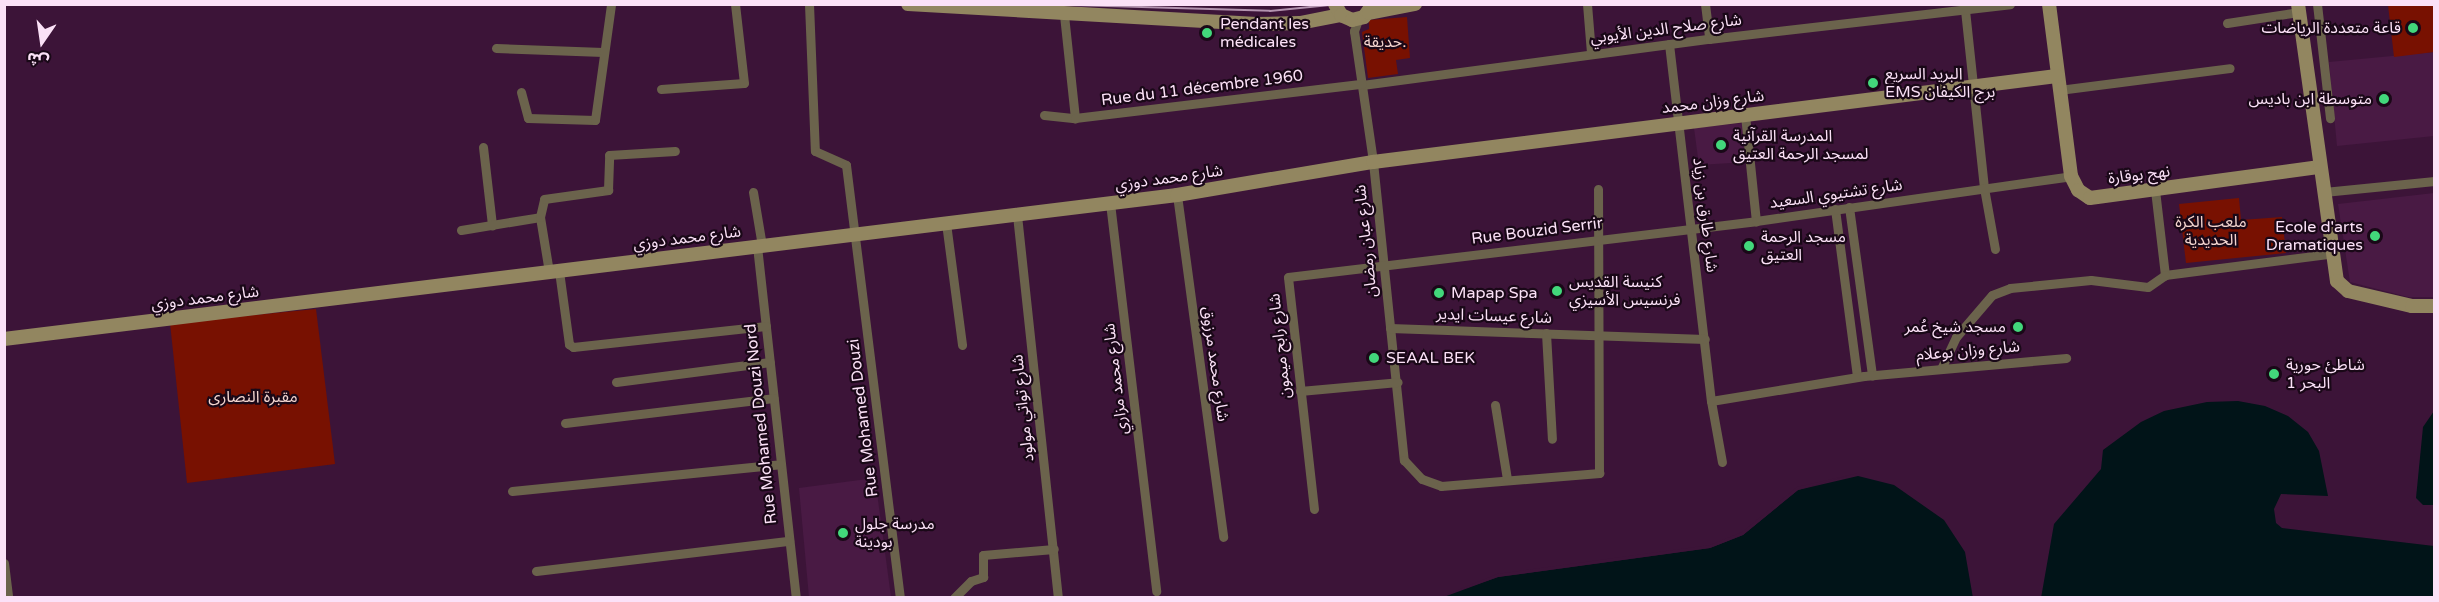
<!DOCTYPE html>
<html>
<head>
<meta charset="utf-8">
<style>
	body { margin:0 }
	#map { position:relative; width:2439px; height:602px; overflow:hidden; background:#3c1438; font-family:"Varela Round","Noto Sans Arabic",sans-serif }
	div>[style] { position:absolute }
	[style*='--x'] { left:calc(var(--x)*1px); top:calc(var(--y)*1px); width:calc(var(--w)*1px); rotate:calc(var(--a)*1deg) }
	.built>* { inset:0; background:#491a44 }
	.green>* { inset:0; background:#781101 }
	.water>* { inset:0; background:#011418 }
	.pier>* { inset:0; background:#3c1438 }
	.street>* { height:9px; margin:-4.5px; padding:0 4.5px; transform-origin:4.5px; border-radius:4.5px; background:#6b634c }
	.secondary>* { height:14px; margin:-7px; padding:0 7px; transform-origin:7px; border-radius:7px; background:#928660 }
	.tram>* { height:1.5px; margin:-0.75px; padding:0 0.75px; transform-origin:0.75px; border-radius:0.75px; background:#b393af }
	.dots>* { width:16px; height:16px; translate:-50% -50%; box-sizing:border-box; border:3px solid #190817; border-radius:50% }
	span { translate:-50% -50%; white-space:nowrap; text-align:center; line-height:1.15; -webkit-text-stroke:4.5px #190817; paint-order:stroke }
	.poi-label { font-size:16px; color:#fbe1f7 }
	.left { translate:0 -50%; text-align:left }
	.right { translate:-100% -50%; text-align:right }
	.street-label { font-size:16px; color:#fbe1f7 }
	.park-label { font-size:16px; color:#f4d5cf }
	.frame { position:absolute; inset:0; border:6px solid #fbe1f7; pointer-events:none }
	.north { position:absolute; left:12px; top:12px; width:60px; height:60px; -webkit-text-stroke:4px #190817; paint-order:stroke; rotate:193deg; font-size:16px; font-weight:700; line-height:24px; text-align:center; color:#fbe1f7 }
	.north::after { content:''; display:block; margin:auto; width:21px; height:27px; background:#fbe1f7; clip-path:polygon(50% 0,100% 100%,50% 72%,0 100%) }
</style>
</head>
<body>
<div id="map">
	<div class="built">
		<i style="clip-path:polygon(2434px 52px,2434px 136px,2337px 146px,2329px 62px)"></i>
		<i style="clip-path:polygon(1744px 123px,1747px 162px,1699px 165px,1694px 128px)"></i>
		<i style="clip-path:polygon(2434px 193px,2434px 297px,2408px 297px,2350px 282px,2338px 204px)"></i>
		<i style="clip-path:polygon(875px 478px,891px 597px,809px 597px,799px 488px)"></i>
	</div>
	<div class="green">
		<i style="clip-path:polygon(2388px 5px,2434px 5px,2434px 52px,2394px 57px)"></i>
		<i style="clip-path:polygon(1407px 17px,1410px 58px,1396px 60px,1398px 74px,1368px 78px,1362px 32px,1369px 29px,1369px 20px)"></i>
		<i style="clip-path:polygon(2239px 198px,2241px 220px,2282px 217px,2286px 253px,2186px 263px,2179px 204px)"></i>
		<i style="clip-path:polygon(316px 309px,335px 464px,187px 483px,170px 323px)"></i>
	</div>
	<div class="water">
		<i style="clip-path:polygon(2238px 401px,2265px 406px,2288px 416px,2308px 432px,2319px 451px,2328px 496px,2281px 494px,2274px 509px,2276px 523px,2282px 528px,2434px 546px,2434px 597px,2041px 598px,2054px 524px,2101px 469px,2103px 450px,2141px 422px,2164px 411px,2207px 402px)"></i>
		<i style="clip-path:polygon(2434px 411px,2434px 505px,2423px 505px,2416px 498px,2423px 427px)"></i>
		<i style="clip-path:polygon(1858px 476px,1894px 485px,1944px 520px,1965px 552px,1973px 598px,1441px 598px,1498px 577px,1710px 548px,1743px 535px,1798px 490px)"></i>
	</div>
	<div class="pier">
		<i style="clip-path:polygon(1858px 473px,1798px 490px,1743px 535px,1710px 548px,1498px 577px,1438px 598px,1497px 574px,1710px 545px,1742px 532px,1797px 487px)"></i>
	</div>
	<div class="street">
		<i style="--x:809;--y:4;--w:147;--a:87.7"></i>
		<i style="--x:815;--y:151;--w:34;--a:24"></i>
		<i style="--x:846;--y:165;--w:436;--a:82.9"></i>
		<i style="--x:1587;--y:4;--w:49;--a:85.3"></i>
		<i style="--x:1705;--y:4;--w:35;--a:83"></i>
		<i style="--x:2317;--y:4;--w:115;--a:83.5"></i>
		<i style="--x:1965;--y:10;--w:179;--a:83.9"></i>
		<i style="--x:1984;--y:188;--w:62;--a:79.8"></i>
		<i style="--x:1064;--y:15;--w:104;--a:83.9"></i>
		<i style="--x:1358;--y:20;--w:12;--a:110"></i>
		<i style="--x:1354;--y:31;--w:132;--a:81.7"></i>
		<i style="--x:1373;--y:162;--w:300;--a:84.1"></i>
		<i style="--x:1404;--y:460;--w:26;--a:47"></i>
		<i style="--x:1422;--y:479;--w:20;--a:20"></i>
		<i style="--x:1441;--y:486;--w:159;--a:-4.7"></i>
		<i style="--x:1599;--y:473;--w:284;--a:-90.2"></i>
		<i style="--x:2227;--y:23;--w:73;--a:-8.7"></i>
		<i style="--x:1669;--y:44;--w:359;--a:83.3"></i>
		<i style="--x:1711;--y:401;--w:62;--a:79.8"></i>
		<i style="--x:496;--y:48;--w:107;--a:2.1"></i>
		<i style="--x:1362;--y:85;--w:350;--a:-7.6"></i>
		<i style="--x:1709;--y:39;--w:303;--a:-6.6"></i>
		<i style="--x:661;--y:89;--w:83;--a:-4.1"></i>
		<i style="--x:744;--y:83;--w:80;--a:-96.5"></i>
		<i style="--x:2059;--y:90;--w:172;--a:-7.3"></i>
		<i style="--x:521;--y:92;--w:27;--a:75"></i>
		<i style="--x:528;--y:118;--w:67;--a:1.7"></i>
		<i style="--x:595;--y:120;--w:117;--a:-82.1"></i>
		<i style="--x:1044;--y:115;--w:31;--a:6"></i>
		<i style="--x:1075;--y:118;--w:289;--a:-6.8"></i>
		<i style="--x:1745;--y:115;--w:107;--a:84.1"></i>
		<i style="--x:483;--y:147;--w:79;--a:83.4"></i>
		<i style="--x:2155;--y:190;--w:86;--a:83.3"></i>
		<i style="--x:2165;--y:275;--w:166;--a:-7.3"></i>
		<i style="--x:753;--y:192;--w:55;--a:80.5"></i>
		<i style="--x:2324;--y:192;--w:111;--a:-5.7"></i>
		<i style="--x:1177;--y:195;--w:345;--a:82.3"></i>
		<i style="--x:1110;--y:203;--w:391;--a:83.2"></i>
		<i style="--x:1849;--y:207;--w:170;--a:82.2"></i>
		<i style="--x:1835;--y:209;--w:169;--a:82.5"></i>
		<i style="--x:1017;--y:215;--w:385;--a:83.9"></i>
		<i style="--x:946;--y:223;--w:123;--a:82.5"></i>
		<i style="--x:461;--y:230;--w:80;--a:-9.3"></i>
		<i style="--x:757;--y:246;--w:354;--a:83.7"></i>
		<i style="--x:559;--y:271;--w:74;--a:82.2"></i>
		<i style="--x:569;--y:344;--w:5;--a:37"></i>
		<i style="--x:573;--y:347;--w:194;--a:-6.2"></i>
		<i style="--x:549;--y:272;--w:56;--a:-99.3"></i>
		<i style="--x:540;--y:217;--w:18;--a:-77"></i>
		<i style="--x:544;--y:199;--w:65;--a:-8"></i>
		<i style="--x:608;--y:190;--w:35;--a:-88"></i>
		<i style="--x:609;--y:155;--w:66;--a:-3.5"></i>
		<i style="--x:1390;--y:328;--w:315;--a:2"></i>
		<i style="--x:1546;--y:333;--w:106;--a:86.8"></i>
		<i style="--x:1941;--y:369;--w:35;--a:-65"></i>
		<i style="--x:1956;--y:337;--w:55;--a:-49.4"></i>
		<i style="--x:1992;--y:295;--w:19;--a:-21"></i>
		<i style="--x:2010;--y:288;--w:81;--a:-5.6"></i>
		<i style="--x:2091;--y:280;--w:57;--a:7"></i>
		<i style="--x:2148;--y:287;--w:21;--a:-35"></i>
		<i style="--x:616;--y:382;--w:155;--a:-7.4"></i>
		<i style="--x:1300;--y:391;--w:98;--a:-5.2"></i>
		<i style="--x:1711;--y:401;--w:155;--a:-9.3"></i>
		<i style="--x:1864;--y:376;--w:203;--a:-5.1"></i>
		<i style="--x:1495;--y:405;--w:75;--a:80.8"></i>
		<i style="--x:565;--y:423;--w:210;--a:-6.8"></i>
		<i style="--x:512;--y:491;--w:270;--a:-5.7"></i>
		<i style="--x:1314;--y:509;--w:233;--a:-96.4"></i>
		<i style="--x:1288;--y:277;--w:471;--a:-6.8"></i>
		<i style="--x:1756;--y:221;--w:318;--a:-8.1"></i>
		<i style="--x:4;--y:563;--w:35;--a:83"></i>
		<i style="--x:536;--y:571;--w:255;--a:-6.8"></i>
		<i style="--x:954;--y:598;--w:24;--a:-45"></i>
		<i style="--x:971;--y:581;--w:13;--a:-18"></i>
		<i style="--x:983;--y:577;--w:22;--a:-90"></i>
		<i style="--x:983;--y:555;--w:71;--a:-4.8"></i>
	</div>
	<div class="secondary">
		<i style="--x:908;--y:4;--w:349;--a:3.3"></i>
		<i style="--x:1256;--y:24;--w:44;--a:-1.3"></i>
		<i style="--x:1300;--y:23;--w:42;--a:-11"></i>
		<i style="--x:1335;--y:4;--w:13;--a:61"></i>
		<i style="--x:1341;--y:15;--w:12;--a:24"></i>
		<i style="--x:1352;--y:20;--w:12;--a:-14"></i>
		<i style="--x:1364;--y:17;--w:16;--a:-55"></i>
		<i style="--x:2049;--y:4;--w:173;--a:82.7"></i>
		<i style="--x:2071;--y:176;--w:16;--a:63"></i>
		<i style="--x:2078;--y:190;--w:14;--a:34"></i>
		<i style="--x:2090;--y:198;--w:232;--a:-7.7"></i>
		<i style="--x:2298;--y:4;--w:280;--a:82"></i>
		<i style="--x:2337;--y:281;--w:15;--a:42"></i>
		<i style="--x:2348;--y:291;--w:66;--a:13.2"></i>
		<i style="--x:2412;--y:306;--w:22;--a:0"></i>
		<i style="--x:1369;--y:13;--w:47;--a:-11.1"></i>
		<i style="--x:4;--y:339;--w:1182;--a:-7"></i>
		<i style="--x:1177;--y:195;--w:199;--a:-9.6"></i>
		<i style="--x:1373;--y:162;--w:689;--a:-7.17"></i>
	</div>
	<div class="tram">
		<i style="--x:1039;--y:4;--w:231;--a:1.7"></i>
		<i style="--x:1270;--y:11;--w:70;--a:-5.7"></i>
	</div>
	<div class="dots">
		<i style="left:2413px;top:28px;background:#42d77b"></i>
		<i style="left:1207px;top:33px;background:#42d77b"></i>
		<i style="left:1873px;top:83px;background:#42d77b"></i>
		<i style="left:2384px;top:99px;background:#42d77b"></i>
		<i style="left:1721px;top:145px;background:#42d77b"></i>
		<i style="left:2375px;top:236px;background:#42d77b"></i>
		<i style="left:1749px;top:246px;background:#42d77b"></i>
		<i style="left:1557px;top:291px;background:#42d77b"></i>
		<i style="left:1439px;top:293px;background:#42d77b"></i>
		<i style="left:2018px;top:327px;background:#42d77b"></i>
		<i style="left:1374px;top:358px;background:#42d77b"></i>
		<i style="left:2274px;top:374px;background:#42d77b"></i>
		<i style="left:843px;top:533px;background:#42d77b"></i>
	</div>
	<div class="poi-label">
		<span class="left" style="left:1220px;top:33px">Pendant les<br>médicales</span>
		<span class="right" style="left:2401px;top:28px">قاعة متعددة الرياضات</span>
		<span class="left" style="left:1885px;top:83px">البريد السريع<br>EMS برج الكيفان</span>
		<span class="right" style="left:2372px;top:99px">متوسطة ابن باديس</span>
		<span class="left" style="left:1733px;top:145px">المدرسة القرآنية<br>لمسجد الرحمة العتيق</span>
		<span class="right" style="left:2363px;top:236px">Ecole d'arts<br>Dramatiques</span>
		<span class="left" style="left:1761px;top:246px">مسجد الرحمة<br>العتيق</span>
		<span class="left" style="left:1569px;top:291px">كنيسة القديس<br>فرنسيس الأسيزي</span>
		<span class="left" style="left:1451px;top:293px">Mapap Spa</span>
		<span class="right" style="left:2006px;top:327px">مسجد شيخ عُمر</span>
		<span class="left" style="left:1386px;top:358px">SEAAL BEK</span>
		<span class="left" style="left:2286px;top:374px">شاطئ حورية<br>البحر 1</span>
		<span class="left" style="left:855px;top:533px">مدرسة جلول<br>بودينة</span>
	</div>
	<div class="street-label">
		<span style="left:1666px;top:29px;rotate:-7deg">شارع صلاح الدين الأيوبي</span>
		<span style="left:1202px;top:88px;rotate:-7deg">Rue du 11 décembre 1960</span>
		<span style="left:1713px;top:102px;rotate:-7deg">شارع وزان محمد</span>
		<span style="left:2139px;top:175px;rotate:-7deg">نهج بوقارة</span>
		<span style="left:1169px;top:178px;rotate:-8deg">شارع محمد دوزي</span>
		<span style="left:1836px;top:194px;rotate:-8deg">شارع تشتيوي السعيد</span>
		<span style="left:1705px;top:215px;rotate:83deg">شارع طارق بن زياد</span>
		<span style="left:1537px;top:231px;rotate:-7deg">Rue Bouzid Serrir</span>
		<span style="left:687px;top:238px;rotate:-7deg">شارع محمد دوزي</span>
		<span style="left:1366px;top:241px;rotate:-96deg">شارع عبان رمضان</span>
		<span style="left:205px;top:298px;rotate:-7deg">شارع محمد دوزي</span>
		<span style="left:1494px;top:316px;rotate:2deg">شارع عيسات ايدير</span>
		<span style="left:1280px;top:346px;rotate:-96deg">شارع رابح ميمون</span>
		<span style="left:1968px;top:351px;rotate:-5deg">شارع وزان بوعلام</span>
		<span style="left:1215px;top:364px;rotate:82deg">شارع محمد مرزوق</span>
		<span style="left:1116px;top:379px;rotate:-97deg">شارع محمد مزاري</span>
		<span style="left:1023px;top:408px;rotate:-96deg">شارع تواتي مولود</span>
		<span style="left:863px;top:418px;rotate:-97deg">Rue Mohamed Douzi</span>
		<span style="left:761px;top:424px;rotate:-96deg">Rue Mohamed Douzi Nord</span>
	</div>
	<div class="park-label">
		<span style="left:1385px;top:42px">حديقة.</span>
		<span style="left:2211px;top:231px">ملعب الكرة<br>الحديدية</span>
		<span style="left:253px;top:397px">مقبرة النصارى</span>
	</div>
	<div class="frame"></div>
	<div class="north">ش</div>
</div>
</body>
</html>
